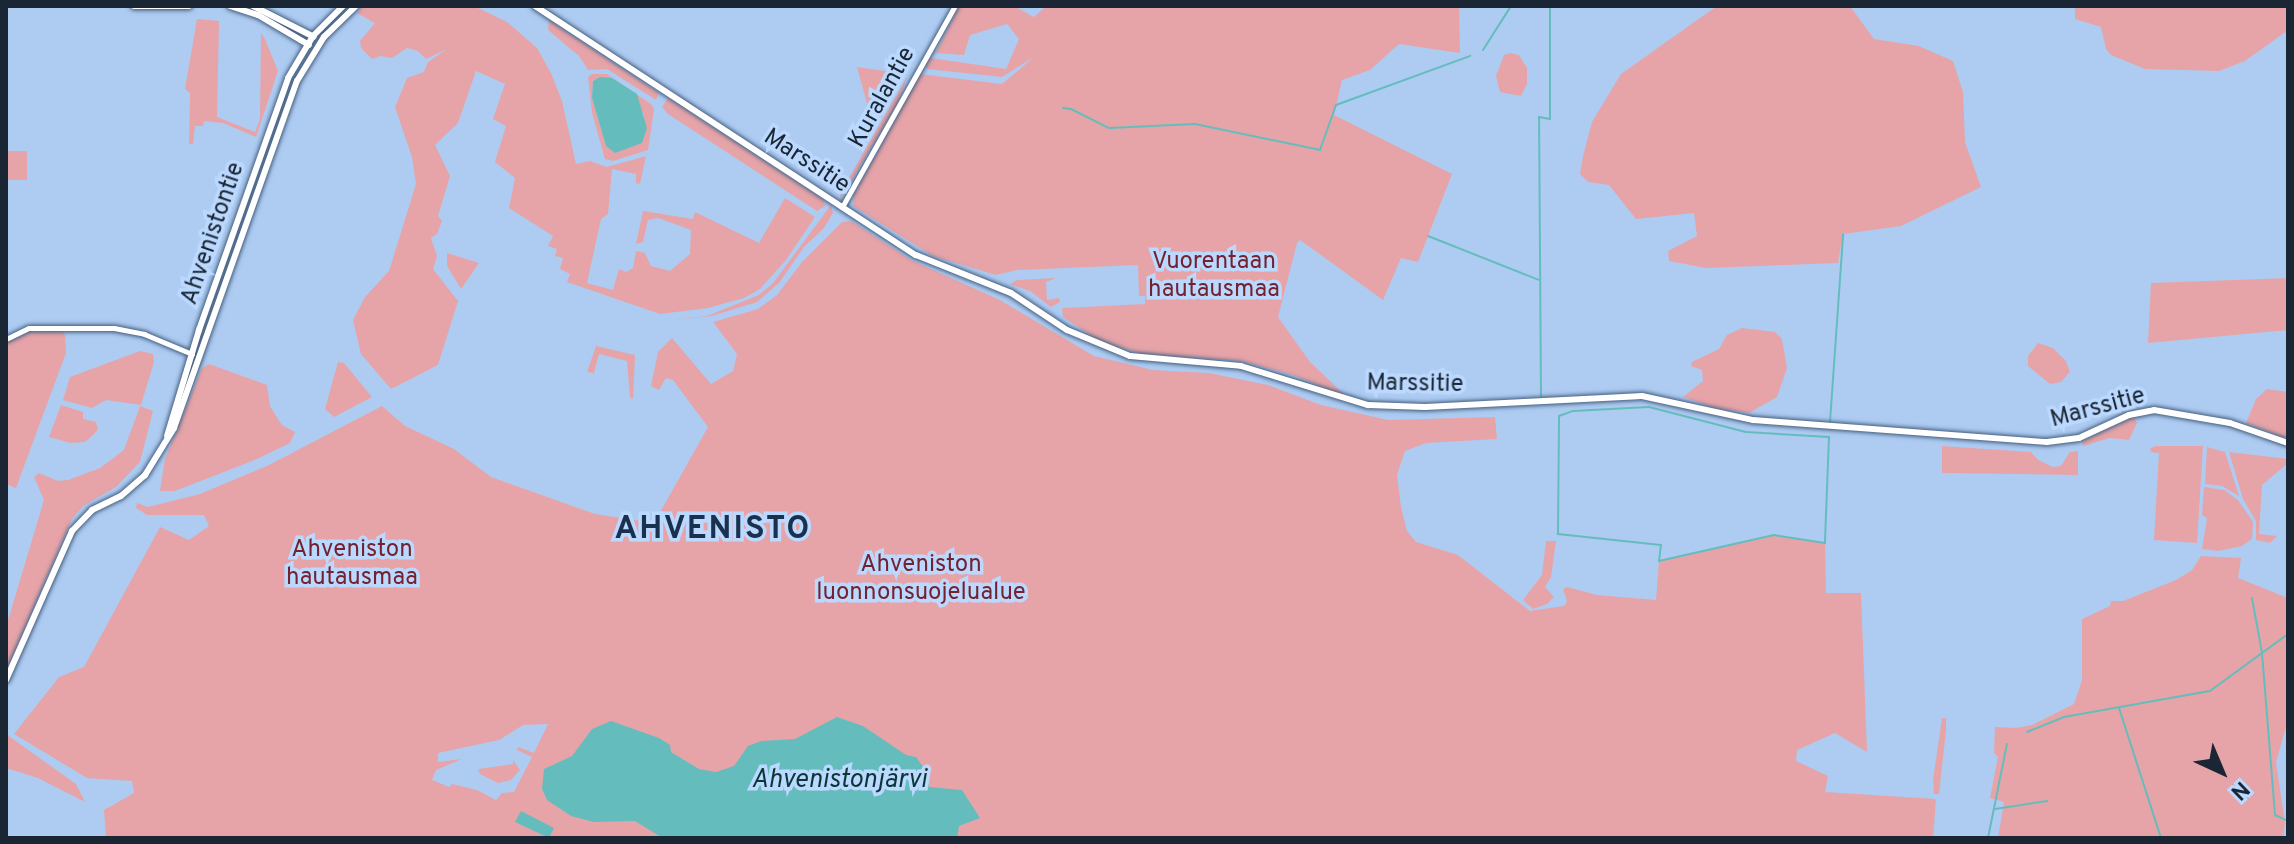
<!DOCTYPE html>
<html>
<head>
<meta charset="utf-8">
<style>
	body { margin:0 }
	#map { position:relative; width:2294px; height:844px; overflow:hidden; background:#aeccf2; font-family:Overpass,sans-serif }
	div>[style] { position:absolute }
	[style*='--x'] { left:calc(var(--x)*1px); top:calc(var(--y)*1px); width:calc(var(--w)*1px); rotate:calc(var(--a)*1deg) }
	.green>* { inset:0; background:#e6a4a8 }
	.water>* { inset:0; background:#64bdbc }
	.stream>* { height:2px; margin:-1px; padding:0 1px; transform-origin:1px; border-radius:1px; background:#64bdbc }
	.roads { filter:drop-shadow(0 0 2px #455f80) drop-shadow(0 0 2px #455f80) }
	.tertiary>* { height:5px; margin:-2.5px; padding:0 2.5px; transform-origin:2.5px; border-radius:2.5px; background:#fff }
	.secondary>* { height:6px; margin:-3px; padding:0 3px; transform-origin:3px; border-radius:3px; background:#fff }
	span { translate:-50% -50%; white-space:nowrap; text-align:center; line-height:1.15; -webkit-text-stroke:7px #bbd9ff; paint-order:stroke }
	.street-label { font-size:24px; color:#1b2634 }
	.park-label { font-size:24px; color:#752230 }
	.water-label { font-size:26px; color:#0a3736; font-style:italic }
	.district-label { font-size:32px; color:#19314f; font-weight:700; letter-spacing:2px }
	.frame { position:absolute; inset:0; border:8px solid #1b2634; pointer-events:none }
	.north { position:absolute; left:2182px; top:732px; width:80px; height:80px; -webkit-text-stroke:6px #bbd9ff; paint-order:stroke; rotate:136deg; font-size:22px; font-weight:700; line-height:32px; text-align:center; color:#1b2634 }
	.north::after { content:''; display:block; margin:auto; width:28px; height:36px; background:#1b2634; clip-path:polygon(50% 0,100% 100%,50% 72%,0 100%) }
</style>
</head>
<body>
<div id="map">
	<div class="green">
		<i style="clip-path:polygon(363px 6px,474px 6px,507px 22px,537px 48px,551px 73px,562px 101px,576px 164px,590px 161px,607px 167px,646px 156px,640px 184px,636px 183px,636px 174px,612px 169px,608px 214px,601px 219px,587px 283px,613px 290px,619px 269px,626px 272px,633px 268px,636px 251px,645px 253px,651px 266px,670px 271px,690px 254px,691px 230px,658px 218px,648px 220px,643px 242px,636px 244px,643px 211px,693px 219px,695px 212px,759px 243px,785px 198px,815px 217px,786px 260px,760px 289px,744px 298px,708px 308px,660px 314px,567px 282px,570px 274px,560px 269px,563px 258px,555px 256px,557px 249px,548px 246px,553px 236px,509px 208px,515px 178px,495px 162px,506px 126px,493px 119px,505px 84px,476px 71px,458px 123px,435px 145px,450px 176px,438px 216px,442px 221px,437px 234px,431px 238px,437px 256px,433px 269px,458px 301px,438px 365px,391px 389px,361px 354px,353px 320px,365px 297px,389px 271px,416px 184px,412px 157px,395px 107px,407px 78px,424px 72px,428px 62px,447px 49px,426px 59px,418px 51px,407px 48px,392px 58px,380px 56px,372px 59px,361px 48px,360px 41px,375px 23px,357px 13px)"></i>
		<i style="clip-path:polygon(959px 6px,1014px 6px,1034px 17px,1046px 6px,1459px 6px,1460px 53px,1399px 44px,1370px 70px,1342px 80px,1334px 115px,1452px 174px,1418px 262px,1401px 258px,1383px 300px,1300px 240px,1297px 243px,1278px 317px,1310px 362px,1347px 397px,1293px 375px,1241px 361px,1141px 354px,1098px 340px,1063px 317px,1062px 308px,1145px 304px,1145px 296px,1139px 296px,1138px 265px,1017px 270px,996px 275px,933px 256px,853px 206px,854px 194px,920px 74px,1002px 84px,1034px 57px,1002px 77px,927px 69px,925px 65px,931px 58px,1006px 69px,1019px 39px,1007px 24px,970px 35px,964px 55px,936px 53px)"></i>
		<i style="clip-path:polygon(1717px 6px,1850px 6px,1874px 39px,1919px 46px,1953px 61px,1963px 92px,1965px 142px,1981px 187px,1901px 226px,1843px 234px,1838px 263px,1706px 268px,1669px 261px,1668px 251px,1697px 236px,1694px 213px,1636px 219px,1609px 185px,1588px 182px,1580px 174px,1583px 156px,1592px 122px,1621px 74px)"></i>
		<i style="clip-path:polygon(2075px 6px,2288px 6px,2288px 30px,2245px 61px,2219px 71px,2145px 69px,2111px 55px,2106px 49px,2101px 27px,2075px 19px)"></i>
		<i style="clip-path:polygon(197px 19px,219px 21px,217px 117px,255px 132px,260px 119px,261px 33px,265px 39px,278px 71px,256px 137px,223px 123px,204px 121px,203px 126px,195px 126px,193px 144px,189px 144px,190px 93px,185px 89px)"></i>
		<i style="clip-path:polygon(549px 20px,653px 89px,659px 93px,656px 100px,607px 69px,588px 70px,579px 56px,548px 30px)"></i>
		<i style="clip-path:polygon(1510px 53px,1519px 55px,1527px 68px,1527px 84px,1521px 96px,1500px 92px,1496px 76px,1504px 55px)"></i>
		<i style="clip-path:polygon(857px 67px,905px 74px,871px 132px,872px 122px)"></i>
		<i style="clip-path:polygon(evenodd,592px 74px,607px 74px,651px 104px,654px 109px,648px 150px,613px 161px,605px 159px,592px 113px,588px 77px,592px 74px,612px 78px,644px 114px,644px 124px,606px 146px,592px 98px,593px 80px,612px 78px)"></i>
		<i style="clip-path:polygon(908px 75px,897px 105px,840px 199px,841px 192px)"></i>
		<i style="clip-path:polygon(668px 98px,824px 200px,825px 206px,817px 211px,668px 114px,662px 107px)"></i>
		<i style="clip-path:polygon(6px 151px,27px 151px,27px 180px,6px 180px)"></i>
		<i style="clip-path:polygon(831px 205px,833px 213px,824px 228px,804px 247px,779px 283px,757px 302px,712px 316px,665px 321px,707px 316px,759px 295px,773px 283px)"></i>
		<i style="clip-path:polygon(evenodd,851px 221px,911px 260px,1000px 300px,1094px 356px,1153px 370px,1209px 373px,1268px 385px,1321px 405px,1388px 420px,1495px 417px,1497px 439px,1426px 443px,1405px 451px,1397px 475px,1401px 507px,1407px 531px,1416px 542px,1458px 555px,1530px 611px,1564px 606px,1567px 601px,1563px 589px,1567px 587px,1597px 595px,1656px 600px,1659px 561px,1774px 535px,1825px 543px,1826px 593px,1861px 593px,1867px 752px,1835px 733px,1797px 750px,1796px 761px,1828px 776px,1825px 792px,1936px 799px,1933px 838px,106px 838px,104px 810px,134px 793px,132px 781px,87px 778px,14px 734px,59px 677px,84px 667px,160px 527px,189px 540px,209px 526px,204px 515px,147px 515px,136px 508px,137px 503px,148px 507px,200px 494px,269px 465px,382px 406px,405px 426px,454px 449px,491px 477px,595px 514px,654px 523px,708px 427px,673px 380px,666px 378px,659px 390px,651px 386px,658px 352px,672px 338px,711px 384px,733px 371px,737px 354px,713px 322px,758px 309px,777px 295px,802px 262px,842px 222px,851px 221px,548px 724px,534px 753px,518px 747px,517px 750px,532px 757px,514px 792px,502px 793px,496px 800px,477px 790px,452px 784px,449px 787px,432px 780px,436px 770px,462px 759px,438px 762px,438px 753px,499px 740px,523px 725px,548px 724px)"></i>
		<i style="clip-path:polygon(447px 253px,479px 263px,461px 289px,447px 266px)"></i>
		<i style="clip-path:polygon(1056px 278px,1046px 282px,1047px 300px,1059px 298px,1060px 302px,1051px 307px,1030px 291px,1010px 284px,1017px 280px)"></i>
		<i style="clip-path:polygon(2288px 278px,2288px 330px,2148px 343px,2151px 283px)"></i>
		<i style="clip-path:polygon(1742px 328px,1775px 332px,1782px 339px,1787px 368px,1777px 397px,1749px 413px,1715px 408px,1683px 397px,1703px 381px,1702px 370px,1691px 366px,1692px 362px,1719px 349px,1727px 335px)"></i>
		<i style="clip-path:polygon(62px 331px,65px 335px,66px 353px,16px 488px,6px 484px,6px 342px,30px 332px)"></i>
		<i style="clip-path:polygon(2038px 343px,2053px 348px,2066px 361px,2070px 372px,2061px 382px,2050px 384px,2028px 366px,2028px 356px)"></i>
		<i style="clip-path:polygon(596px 346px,635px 355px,633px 399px,630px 397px,627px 361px,599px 354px,594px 373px,587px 372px)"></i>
		<i style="clip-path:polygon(140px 351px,153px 354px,154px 362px,141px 405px,106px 400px,92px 408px,63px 400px,70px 377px)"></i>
		<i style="clip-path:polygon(338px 362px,344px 363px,372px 397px,334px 417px,325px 409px)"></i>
		<i style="clip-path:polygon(209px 364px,267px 385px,270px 406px,276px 416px,282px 425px,295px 432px,290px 443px,257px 459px,175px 491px,160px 491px,165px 459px,202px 368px)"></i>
		<i style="clip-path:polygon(2267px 389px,2288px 392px,2288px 439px,2246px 423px,2256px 399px)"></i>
		<i style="clip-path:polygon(61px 405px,83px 412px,83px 419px,96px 422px,98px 429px,93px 435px,85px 442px,71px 443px,49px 437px)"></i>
		<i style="clip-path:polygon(140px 406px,153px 411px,140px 462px,116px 487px,83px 506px,72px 519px,7px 669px,6px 627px,44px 500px,34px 477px,39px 473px,58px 481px,68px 480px,100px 468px,124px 450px)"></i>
		<i style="clip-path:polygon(2134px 417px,2137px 423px,2129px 440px,2110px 438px,2083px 446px,2082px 441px)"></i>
		<i style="clip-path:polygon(1942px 446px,2031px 452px,2038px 460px,2053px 467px,2061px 466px,2070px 452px,2078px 451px,2078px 475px,1942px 473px)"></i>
		<i style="clip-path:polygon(2156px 446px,2203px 446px,2197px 543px,2154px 540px,2159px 453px,2151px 452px,2150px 448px)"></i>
		<i style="clip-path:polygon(2207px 447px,2225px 452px,2239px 496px,2222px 486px,2205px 484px)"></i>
		<i style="clip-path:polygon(2229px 452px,2288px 459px,2288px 463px,2262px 485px,2259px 534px,2277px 536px,2270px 543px,2256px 540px,2256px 521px,2243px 499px)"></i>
		<i style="clip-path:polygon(2204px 487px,2224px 490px,2238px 500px,2253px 522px,2252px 539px,2242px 546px,2218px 551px,2202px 549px,2207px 518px,2202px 515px)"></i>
		<i style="clip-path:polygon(1546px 541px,1556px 541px,1551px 577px,1545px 587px,1554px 597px,1547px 604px,1533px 609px,1523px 600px,1542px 575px)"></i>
		<i style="clip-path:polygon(2201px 556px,2241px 558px,2238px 578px,2288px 598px,2288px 720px,2276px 762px,2285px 823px,2283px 838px,1998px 838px,2004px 802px,1990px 798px,1998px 757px,1994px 753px,1995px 727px,2016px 728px,2032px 725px,2074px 704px,2082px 680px,2082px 619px,2110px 606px,2111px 601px,2123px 601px,2176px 580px,2192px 570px)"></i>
		<i style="clip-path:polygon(1942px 718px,1946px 718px,1946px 730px,1939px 794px,1934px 794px,1933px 780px)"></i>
		<i style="clip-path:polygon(6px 734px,76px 784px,85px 802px,38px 778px,6px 768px)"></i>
		<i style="clip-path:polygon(513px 760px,520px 770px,511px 780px,498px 783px,480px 774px,478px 769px,513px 764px)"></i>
	</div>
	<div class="water">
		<i style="clip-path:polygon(600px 77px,612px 78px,637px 94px,647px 128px,642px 143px,615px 153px,606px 146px,592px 98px,593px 81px)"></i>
		<i style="clip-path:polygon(837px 717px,863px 726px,906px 755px,916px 757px,927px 772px,929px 787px,962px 790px,980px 818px,959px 826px,957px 838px,661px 837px,635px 821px,594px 822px,571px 816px,547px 800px,542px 789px,544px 769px,572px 756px,592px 729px,611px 721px,659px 738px,670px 745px,671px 752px,699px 769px,716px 772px,734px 766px,748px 746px,761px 741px,795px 739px)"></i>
		<i style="clip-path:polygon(521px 811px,554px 828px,549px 838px,515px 822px)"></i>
	</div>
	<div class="stream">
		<i style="--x:1483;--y:50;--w:52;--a:-57.5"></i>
		<i style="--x:1063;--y:108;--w:8;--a:7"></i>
		<i style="--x:1071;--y:109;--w:42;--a:26.6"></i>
		<i style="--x:1109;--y:128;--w:86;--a:-2.7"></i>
		<i style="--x:1195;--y:124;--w:128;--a:11.7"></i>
		<i style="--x:1320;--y:150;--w:48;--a:-70.4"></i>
		<i style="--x:1336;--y:105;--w:143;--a:-20.1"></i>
		<i style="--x:1428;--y:236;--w:119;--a:21.6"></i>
		<i style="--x:1541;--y:396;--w:279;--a:-90.4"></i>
		<i style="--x:1539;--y:117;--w:11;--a:10"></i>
		<i style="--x:1550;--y:119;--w:113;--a:-90"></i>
		<i style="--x:1649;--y:407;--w:100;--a:14.5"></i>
		<i style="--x:1746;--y:432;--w:83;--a:3.4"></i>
		<i style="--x:1829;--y:437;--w:106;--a:92.2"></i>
		<i style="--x:1825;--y:543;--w:52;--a:-171.1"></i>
		<i style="--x:1774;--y:535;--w:118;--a:167.3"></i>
		<i style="--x:1659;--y:561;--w:16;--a:-83"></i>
		<i style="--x:1661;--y:545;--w:104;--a:-173.9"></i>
		<i style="--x:1558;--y:534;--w:118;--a:-89.5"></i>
		<i style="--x:1559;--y:416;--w:15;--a:-20"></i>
		<i style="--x:1573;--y:411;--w:76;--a:-3"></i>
		<i style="--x:1830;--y:422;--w:188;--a:-86"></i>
		<i style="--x:2252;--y:598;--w:56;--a:79.7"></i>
		<i style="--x:2262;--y:653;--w:163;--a:85.4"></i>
		<i style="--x:2275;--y:815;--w:14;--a:25"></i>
		<i style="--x:2119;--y:708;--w:137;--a:72.1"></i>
		<i style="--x:2027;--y:732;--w:40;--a:-22"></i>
		<i style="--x:2064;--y:717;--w:148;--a:-10.1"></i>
		<i style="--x:2210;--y:691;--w:97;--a:-36.2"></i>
		<i style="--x:1995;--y:809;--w:53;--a:-8.7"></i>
		<i style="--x:1988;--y:838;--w:96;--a:-78.6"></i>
	</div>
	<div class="roads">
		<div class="tertiary">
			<i style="--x:842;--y:207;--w:231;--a:-60.7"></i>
			<i style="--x:6;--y:339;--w:25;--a:-26"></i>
			<i style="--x:29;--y:328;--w:85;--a:0"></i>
			<i style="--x:114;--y:328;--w:31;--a:11"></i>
			<i style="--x:144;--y:334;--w:52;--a:22.6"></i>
		</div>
		<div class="secondary">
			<i style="--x:134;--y:6;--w:55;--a:0"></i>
			<i style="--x:230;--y:6;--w:29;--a:18"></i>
			<i style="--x:258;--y:15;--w:59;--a:30.5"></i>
			<i style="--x:253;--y:6;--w:68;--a:26.9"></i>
			<i style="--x:535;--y:6;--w:455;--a:33.2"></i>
			<i style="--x:916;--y:255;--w:102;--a:21.8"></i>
			<i style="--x:1011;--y:293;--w:67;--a:33.5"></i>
			<i style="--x:1067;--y:330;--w:68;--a:22.4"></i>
			<i style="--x:1130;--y:356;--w:111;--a:5.1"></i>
			<i style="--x:1241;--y:366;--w:133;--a:17.1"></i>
			<i style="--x:1368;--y:405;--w:57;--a:2"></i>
			<i style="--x:1425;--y:407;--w:217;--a:-2.9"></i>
			<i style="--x:1642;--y:396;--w:114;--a:12.2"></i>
			<i style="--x:1753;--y:420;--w:295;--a:4.3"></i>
			<i style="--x:2047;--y:442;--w:32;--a:-7"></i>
			<i style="--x:2079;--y:438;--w:55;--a:-24.7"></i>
			<i style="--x:2129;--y:415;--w:25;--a:-11"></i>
			<i style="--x:2154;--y:410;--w:77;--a:9.7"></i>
			<i style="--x:2230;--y:423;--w:61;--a:19"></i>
			<i style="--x:167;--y:436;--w:111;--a:-73.2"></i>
			<i style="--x:199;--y:330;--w:267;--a:-70.5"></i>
			<i style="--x:288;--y:78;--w:49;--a:-59.2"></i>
			<i style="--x:313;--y:36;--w:42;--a:-45"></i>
			<i style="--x:6;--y:680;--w:163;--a:-66.1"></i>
			<i style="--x:72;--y:531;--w:29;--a:-46"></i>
			<i style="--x:92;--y:510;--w:32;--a:-26"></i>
			<i style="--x:121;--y:496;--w:32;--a:-41"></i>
			<i style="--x:145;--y:475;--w:55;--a:-58.3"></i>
			<i style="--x:174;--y:428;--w:368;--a:-70.5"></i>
			<i style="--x:297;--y:81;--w:52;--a:-58.5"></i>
			<i style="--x:324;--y:37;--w:45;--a:-44.1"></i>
		</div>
	</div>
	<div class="street-label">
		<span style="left:883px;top:98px;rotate:-61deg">Kuralantie</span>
		<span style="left:806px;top:162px;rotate:33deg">Marssitie</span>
		<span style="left:214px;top:234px;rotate:-71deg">Ahvenistontie</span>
		<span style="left:1415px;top:385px;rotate:1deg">Marssitie</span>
		<span style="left:2098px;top:409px;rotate:-15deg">Marssitie</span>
	</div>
	<div class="park-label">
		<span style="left:1214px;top:277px">Vuorentaan<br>hautausmaa</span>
		<span style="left:352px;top:565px">Ahveniston<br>hautausmaa</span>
		<span style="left:921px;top:580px">Ahveniston<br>luonnonsuojelualue</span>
	</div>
	<div class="water-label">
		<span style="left:839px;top:781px">Ahvenistonjärvi</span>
	</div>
	<div class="district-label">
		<span style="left:713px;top:530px">AHVENISTO</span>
	</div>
	<div class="frame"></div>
	<div class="north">N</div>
</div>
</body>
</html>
